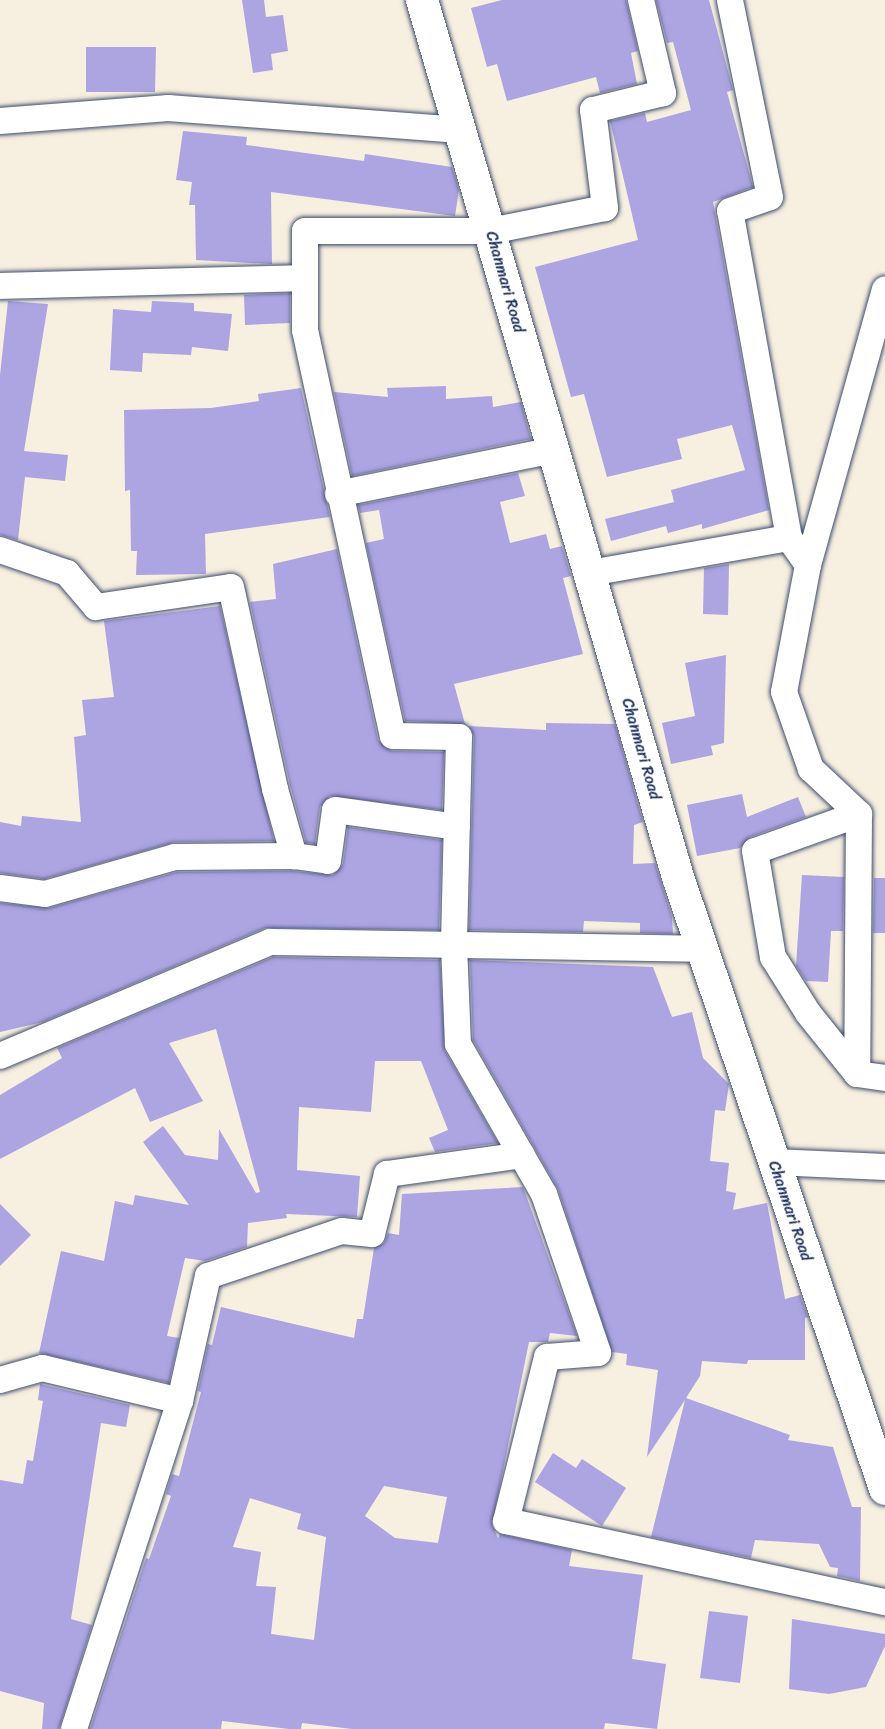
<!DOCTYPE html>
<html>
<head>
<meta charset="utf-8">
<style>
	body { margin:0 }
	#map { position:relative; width:885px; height:1729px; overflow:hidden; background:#f7efdf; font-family:Sriracha,sans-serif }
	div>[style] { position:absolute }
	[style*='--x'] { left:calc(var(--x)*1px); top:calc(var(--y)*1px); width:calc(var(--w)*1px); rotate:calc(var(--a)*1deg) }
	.building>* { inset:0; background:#ada4e2 }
	.roads { filter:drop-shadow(0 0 2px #3c4c71) drop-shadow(0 0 2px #3c4c71) }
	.minor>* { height:26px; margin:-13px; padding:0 13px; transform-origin:13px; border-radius:13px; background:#fff }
	.tertiary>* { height:32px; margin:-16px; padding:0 16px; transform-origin:16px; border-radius:16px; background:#fff }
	span { translate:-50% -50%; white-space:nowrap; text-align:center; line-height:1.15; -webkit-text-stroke:6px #fff; paint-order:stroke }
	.street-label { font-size:16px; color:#1b2f5e }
</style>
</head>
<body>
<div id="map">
	<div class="building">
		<i style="clip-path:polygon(242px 0,264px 0,266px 17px,283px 15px,288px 51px,271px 54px,273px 70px,253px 73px)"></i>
		<i style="clip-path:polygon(502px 0,626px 0,638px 51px,631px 53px,637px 84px,600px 93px,596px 77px,507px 101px,497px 64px,487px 67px,471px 8px)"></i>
		<i style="clip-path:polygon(656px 0,709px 0,732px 86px,733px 90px,727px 92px,753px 187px,713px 202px,769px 510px,702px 529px,702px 524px,668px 533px,666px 526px,611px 541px,605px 519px,674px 502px,671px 490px,745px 470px,732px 425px,677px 439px,682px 459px,607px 477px,584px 394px,571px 397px,535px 267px,638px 240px,610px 121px,645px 113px,647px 122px,691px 110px,673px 42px,667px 43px)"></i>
		<i style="clip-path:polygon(86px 47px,156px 47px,155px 92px,86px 92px)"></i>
		<i style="clip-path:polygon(183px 131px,247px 137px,246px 145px,364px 161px,365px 154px,452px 167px,459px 190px,455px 216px,271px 192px,272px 264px,196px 260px,195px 205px,189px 205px,192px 182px,176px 180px)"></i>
		<i style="clip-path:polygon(290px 293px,290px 323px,245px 325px,244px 295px)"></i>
		<i style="clip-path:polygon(8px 301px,48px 304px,24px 451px,68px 455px,65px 481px,25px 477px,18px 540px,0 535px,0 375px)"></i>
		<i style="clip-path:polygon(152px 301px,194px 303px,194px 311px,232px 314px,228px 351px,192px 347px,191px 355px,143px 353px,142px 372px,110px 370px,113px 309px,151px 312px)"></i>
		<i style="clip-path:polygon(446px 386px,446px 399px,492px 396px,493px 407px,521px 402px,531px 439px,352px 476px,334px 392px,388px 397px,387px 388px)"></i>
		<i style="clip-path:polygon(301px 388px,330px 517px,205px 534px,206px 574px,136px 575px,137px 551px,131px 551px,130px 490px,125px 491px,124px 410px,211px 408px,259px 401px,258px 394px)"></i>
		<i style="clip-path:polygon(518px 473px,525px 496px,500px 502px,510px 543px,546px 534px,550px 549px,562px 546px,571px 576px,563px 578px,583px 654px,454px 684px,465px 724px,405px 721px,366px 543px,384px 539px,379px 510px,360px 513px,358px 505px)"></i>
		<i style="clip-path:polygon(337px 549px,378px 740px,392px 751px,444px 752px,442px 810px,330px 796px,320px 807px,315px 844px,306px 843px,290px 785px,250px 602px,276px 599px,273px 564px)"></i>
		<i style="clip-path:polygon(729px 564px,728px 615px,703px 614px,704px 568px)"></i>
		<i style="clip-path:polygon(220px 606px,274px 841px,175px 842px,44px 879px,0 873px,0 822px,21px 826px,22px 816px,81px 822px,74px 737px,86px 735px,82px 700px,114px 697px,104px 621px)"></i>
		<i style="clip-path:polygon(726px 655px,724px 743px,711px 746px,713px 755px,671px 764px,662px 723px,695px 716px,685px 663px)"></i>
		<i style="clip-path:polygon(546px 723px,615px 724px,643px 822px,634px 825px,633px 864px,655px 863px,672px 917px,673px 934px,640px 933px,640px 923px,584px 921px,583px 932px,469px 930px,474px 737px,469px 726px,546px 730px)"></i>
		<i style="clip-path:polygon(742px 794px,747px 817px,798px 797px,806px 817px,750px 837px,740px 848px,697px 856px,687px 805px)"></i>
		<i style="clip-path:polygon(348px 827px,442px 840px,439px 930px,265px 928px,43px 1022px,0 1032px,0 903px,49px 908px,177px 872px,293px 871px,333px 875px,343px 864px)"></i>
		<i style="clip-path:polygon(802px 875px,844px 877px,843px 931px,831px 931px,828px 982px,806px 981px,796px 966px)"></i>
		<i style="clip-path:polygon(874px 878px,885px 878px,885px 933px,873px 933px)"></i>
		<i style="clip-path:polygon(273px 957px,440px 960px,445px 1051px,498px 1143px,435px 1152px,429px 1138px,448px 1130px,421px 1061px,375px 1061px,371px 1112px,299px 1107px,297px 1170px,360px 1176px,357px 1217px,286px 1214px,287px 1218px,248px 1223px,247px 1247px,205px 1261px,185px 1258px,167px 1336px,179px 1338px,169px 1383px,39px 1353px,61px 1251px,104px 1261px,115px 1201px,133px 1205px,135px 1195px,189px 1205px,143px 1142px,163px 1126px,185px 1155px,218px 1160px,219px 1129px,256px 1193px,260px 1192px,216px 1029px,169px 1043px,203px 1101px,150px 1122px,135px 1088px,0 1159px,0 1095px,62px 1058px,57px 1048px)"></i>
		<i style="clip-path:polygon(470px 960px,653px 967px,672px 1017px,692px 1012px,703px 1058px,729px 1084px,725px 1111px,715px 1110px,710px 1161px,729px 1163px,726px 1191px,736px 1193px,733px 1210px,767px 1203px,785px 1299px,800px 1295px,808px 1317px,805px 1318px,805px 1360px,748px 1360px,747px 1364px,702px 1361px,700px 1376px,686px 1398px,790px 1435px,788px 1440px,833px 1447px,852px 1507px,861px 1507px,860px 1581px,837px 1576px,838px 1568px,830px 1567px,819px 1544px,755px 1540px,751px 1558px,651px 1537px,685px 1400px,647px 1457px,658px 1370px,626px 1365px,627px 1354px,612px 1352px,558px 1189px,473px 1040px)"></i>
		<i style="clip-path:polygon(evenodd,523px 1187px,577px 1336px,550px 1333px,548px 1342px,529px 1342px,492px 1525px,498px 1538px,500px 1534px,572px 1550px,569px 1566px,643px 1575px,632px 1659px,666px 1664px,657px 1729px,605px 1723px,604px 1729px,352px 1729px,302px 1723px,301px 1729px,289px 1729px,222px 1721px,221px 1729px,90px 1729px,146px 1558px,149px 1559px,171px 1496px,166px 1494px,172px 1474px,179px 1476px,201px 1392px,198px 1391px,208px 1344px,212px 1345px,221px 1307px,354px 1338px,357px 1319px,363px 1319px,374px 1248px,384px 1243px,388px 1233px,399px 1235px,402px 1194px,523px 1187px,384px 1486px,447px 1497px,438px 1543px,395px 1538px,365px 1516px,384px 1486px,523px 1187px,250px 1498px,301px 1514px,297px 1529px,326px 1537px,314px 1640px,271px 1634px,276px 1587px,256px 1586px,261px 1552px,233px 1547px,250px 1498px)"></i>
		<i style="clip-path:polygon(0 1204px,31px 1235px,0 1266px)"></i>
		<i style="clip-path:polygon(40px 1384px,130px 1405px,126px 1427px,101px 1423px,71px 1619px,92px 1625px,59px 1729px,42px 1729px,44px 1703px,0 1691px,0 1480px,23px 1484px,27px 1460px,33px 1461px,43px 1401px,38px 1400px)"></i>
		<i style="clip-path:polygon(553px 1453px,576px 1468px,582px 1459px,626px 1488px,602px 1526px,535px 1482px)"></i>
		<i style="clip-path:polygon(709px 1611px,748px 1616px,740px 1683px,700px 1678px)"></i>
		<i style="clip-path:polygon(792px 1619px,885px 1634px,885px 1646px,866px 1687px,829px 1694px,789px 1689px)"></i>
	</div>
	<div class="roads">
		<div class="minor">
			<i style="--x:641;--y:0;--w:96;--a:76.7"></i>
			<i style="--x:663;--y:93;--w:72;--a:166.3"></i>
			<i style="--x:593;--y:110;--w:99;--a:83"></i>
			<i style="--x:605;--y:208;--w:117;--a:168.7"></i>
			<i style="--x:490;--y:231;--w:185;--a:180"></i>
			<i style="--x:305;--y:231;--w:99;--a:90"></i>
			<i style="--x:305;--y:330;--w:415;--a:77.8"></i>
			<i style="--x:393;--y:736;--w:66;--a:0.9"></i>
			<i style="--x:459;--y:737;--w:208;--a:91.4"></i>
			<i style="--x:454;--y:945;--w:99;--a:87.7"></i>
			<i style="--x:458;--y:1044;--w:173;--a:60.2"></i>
			<i style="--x:544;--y:1194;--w:168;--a:71.2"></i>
			<i style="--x:598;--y:1353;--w:51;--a:175.5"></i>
			<i style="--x:547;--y:1357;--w:169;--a:104"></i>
			<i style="--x:506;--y:1521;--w:388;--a:12.1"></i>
			<i style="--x:0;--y:121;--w:169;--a:-4.4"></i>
			<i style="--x:168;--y:108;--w:293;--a:4.3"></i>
			<i style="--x:0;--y:286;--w:305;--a:-1.5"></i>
			<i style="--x:338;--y:494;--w:220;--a:-11.5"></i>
			<i style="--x:789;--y:538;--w:33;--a:55"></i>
			<i style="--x:808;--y:565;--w:129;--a:100.7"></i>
			<i style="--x:784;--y:692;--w:82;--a:70.7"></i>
			<i style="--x:811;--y:769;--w:66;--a:43.2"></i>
			<i style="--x:859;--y:814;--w:260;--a:90.4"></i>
			<i style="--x:0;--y:550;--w:71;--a:18.9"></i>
			<i style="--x:67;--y:573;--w:45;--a:49.5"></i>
			<i style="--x:96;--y:607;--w:136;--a:-8.4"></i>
			<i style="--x:231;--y:587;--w:207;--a:77.7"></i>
			<i style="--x:275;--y:789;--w:70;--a:74.2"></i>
			<i style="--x:808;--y:565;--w:286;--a:-74.4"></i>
			<i style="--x:590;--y:573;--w:202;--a:-10"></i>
			<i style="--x:789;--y:538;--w:332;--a:-100.2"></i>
			<i style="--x:730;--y:211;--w:42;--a:-19.3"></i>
			<i style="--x:770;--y:197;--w:201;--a:-101.5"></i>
			<i style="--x:859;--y:814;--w:110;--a:160.4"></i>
			<i style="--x:755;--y:851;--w:108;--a:80.4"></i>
			<i style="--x:773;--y:957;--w:66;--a:58"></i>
			<i style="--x:808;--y:1013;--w:78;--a:51.2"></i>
			<i style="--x:857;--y:1074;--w:28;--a:8"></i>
			<i style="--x:0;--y:888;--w:45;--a:7.6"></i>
			<i style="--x:45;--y:894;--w:135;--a:-15.9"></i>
			<i style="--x:175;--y:857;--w:119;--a:-0.5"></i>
			<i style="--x:294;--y:856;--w:34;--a:8"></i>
			<i style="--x:328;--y:861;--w:51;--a:-82.2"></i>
			<i style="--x:335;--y:810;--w:123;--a:7.9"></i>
			<i style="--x:0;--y:1056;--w:293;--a:-22.9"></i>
			<i style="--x:270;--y:942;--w:431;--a:0.9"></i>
			<i style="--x:774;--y:1162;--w:111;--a:2.6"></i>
			<i style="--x:0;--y:1380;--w:44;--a:-15.9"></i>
			<i style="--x:42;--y:1368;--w:142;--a:13.4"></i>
			<i style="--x:74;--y:1729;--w:345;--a:-72.1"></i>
			<i style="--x:180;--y:1401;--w:128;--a:-77.4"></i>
			<i style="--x:208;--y:1276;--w:141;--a:-18.6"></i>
			<i style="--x:342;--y:1231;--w:30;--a:6"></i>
			<i style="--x:372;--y:1234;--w:62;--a:-76"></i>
			<i style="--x:387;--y:1174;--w:136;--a:-8"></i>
		</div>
		<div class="tertiary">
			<i style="--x:422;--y:0;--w:914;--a:73.73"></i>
			<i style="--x:678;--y:877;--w:646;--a:71.31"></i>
		</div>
	</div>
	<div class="street-label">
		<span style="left:505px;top:282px;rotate:74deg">Chanmari Road</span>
		<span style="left:641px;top:749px;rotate:74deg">Chanmari Road</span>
		<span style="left:790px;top:1211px;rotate:71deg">Chanmari Road</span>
	</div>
</div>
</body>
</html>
